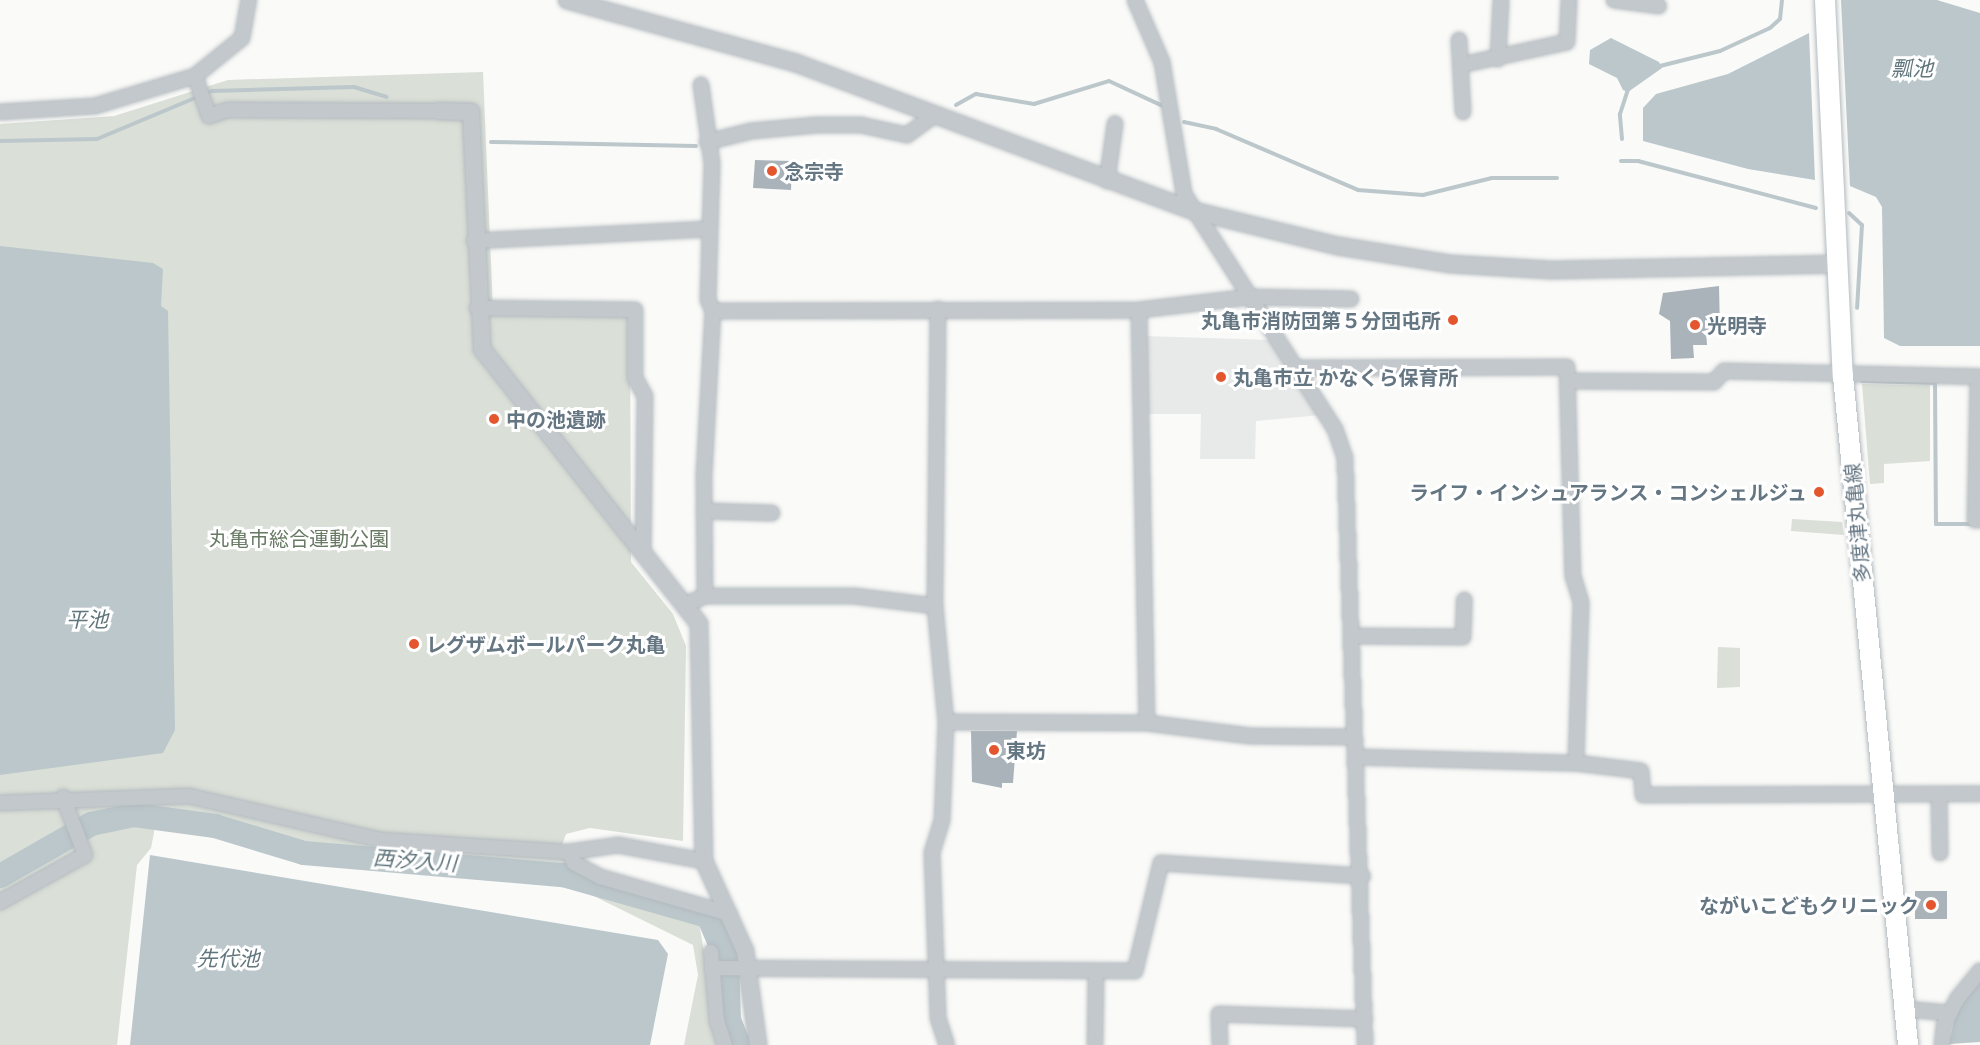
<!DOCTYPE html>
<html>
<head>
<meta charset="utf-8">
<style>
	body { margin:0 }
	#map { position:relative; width:1980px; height:1045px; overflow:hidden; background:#fafaf8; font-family:Quicksand,"Noto Sans JP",sans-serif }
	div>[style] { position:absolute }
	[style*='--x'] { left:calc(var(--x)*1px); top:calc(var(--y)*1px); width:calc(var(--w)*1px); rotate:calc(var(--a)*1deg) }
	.built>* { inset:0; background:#e8e9e9 }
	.green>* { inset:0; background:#dadfd7 }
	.water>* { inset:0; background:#bbc7cb }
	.stream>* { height:4px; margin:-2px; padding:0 2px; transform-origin:2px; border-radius:2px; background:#bbc7cb }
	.river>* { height:24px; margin:-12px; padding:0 12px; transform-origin:12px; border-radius:12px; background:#bbc7cb }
	.building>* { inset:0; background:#aab3b9 }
	.roads { filter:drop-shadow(0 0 2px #b3babf) drop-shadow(0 0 2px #b3babf) }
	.minor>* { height:14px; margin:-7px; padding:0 7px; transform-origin:7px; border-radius:7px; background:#c3c8cc }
	.tertiary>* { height:16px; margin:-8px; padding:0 8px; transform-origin:8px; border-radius:8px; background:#c3c8cc }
	.secondary>* { height:20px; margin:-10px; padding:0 10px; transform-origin:10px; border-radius:10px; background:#fff }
	.dots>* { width:16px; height:16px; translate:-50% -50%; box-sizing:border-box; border:3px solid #fff; border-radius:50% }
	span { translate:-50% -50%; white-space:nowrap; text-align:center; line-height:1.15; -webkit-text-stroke:6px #fff; paint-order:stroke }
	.poi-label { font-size:20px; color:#657683; font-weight:700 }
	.left { translate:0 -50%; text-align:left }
	.right { translate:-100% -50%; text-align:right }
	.street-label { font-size:20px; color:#657683 }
	.park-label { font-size:20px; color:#687a64 }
	.water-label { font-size:21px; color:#60757c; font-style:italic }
</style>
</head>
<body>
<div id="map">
	<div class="built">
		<i style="clip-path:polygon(1144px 336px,1273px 340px,1321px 415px,1256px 421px,1255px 459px,1200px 459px,1201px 414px,1148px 414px)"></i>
	</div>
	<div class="green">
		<i style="clip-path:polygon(483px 72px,493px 311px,630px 316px,631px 562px,673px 614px,686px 646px,683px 841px,590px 828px,566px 834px,562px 845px,593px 871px,694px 896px,721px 1045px,684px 1045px,698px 975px,693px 945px,535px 867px,304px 846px,156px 822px,151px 848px,137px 865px,117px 1045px,0 1045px,0 124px,114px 116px,228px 80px)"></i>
		<i style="clip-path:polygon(1862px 384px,1930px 385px,1930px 461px,1884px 464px,1884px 483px,1870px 484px)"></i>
		<i style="clip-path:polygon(1792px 519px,1842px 522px,1844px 535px,1791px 531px)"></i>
		<i style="clip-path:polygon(1718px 647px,1740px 648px,1740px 687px,1717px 688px)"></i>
	</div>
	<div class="water">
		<i style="clip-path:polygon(1841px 0,1937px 0,1980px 13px,1980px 346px,1900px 346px,1884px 338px,1882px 207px,1876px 197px,1850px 186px)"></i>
		<i style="clip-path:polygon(1809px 33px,1815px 180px,1748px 169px,1643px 141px,1643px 108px,1656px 94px,1728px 74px)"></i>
		<i style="clip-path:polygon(1611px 38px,1659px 62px,1662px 68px,1628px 92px,1623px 90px,1617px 78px,1589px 64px,1590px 50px)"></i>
		<i style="clip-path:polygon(0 246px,153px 263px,163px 269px,161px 306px,168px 311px,175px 730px,163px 753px,0 775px)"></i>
		<i style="clip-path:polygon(150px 855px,658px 940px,668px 954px,650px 1045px,130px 1045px)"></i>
		<i style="clip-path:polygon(1980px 980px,1980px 1042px,1949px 1044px,1957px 1006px)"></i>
	</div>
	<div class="stream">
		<i style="--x:1656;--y:67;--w:66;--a:-14"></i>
		<i style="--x:1720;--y:51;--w:55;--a:-24.7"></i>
		<i style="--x:1770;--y:28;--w:13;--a:-42"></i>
		<i style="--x:1780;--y:19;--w:19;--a:-84"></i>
		<i style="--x:956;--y:105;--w:23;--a:-29"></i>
		<i style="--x:976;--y:94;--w:59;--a:9.8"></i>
		<i style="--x:1034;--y:104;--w:78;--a:-17"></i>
		<i style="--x:1109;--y:81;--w:62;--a:24.9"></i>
		<i style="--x:1184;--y:122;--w:33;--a:12"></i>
		<i style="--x:1216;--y:129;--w:155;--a:23.2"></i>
		<i style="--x:1358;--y:190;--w:65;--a:4.4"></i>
		<i style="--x:1423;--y:195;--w:71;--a:-13.8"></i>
		<i style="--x:1492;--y:178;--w:65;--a:0"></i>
		<i style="--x:1622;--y:139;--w:25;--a:-95"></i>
		<i style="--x:1620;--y:114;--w:28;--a:-72"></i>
		<i style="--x:0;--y:141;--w:97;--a:-1.2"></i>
		<i style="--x:97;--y:139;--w:125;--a:-22.7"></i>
		<i style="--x:212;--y:91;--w:142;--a:-1.6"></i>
		<i style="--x:354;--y:87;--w:34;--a:17"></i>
		<i style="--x:491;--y:142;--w:205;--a:1.1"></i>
		<i style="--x:1621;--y:161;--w:17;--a:0"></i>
		<i style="--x:1638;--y:161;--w:184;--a:14.8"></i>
		<i style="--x:1849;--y:213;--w:18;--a:43"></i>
		<i style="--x:1862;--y:225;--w:83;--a:93.4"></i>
		<i style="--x:1862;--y:381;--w:73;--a:1.6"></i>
		<i style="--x:1935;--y:383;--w:141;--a:89.6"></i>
		<i style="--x:1936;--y:524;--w:37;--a:0"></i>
	</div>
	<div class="river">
		<i style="--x:0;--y:876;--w:105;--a:-29.7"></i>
		<i style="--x:91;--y:824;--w:44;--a:-11.8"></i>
		<i style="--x:134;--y:815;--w:82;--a:7.7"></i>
		<i style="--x:215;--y:826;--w:93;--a:16.9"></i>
		<i style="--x:304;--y:853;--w:260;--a:4.9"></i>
		<i style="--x:563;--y:875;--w:151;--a:15.8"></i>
		<i style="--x:708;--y:916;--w:48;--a:66.6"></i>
		<i style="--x:727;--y:960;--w:60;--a:88.1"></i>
		<i style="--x:729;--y:1020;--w:27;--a:68"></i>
	</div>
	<div class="building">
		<i style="clip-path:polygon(755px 160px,792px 161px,791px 190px,753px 188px)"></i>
		<i style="clip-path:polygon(1719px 286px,1720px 330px,1706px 330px,1707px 345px,1693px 345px,1694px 358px,1671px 359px,1670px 321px,1659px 314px,1663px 293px)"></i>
		<i style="clip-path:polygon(971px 731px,1017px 731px,1013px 783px,1002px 783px,1002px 788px,972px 782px)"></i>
		<i style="clip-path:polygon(1915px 891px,1947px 891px,1947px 919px,1915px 919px)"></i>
	</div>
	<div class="roads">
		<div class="minor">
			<i style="--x:1135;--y:0;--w:68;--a:66.5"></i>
			<i style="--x:1162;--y:62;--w:134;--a:80.5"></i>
			<i style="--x:1184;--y:194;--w:279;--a:57.3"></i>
			<i style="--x:1335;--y:429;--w:31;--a:71"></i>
			<i style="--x:1345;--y:458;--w:587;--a:88.05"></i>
			<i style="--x:1614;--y:0;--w:45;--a:7.6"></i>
			<i style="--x:1459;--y:40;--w:72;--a:86.8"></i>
			<i style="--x:1498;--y:59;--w:59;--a:-87.1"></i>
			<i style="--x:1461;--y:65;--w:108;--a:-12.2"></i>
			<i style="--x:1567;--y:42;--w:42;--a:-87.3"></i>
			<i style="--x:195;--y:76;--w:42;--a:70.7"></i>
			<i style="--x:209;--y:116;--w:20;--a:-18"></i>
			<i style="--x:228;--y:110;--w:211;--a:0.3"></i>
			<i style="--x:0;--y:112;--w:95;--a:-3.6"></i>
			<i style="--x:95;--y:106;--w:104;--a:-16.7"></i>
			<i style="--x:195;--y:76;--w:60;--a:-39"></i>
			<i style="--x:242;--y:38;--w:39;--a:-80"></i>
			<i style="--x:707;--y:142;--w:45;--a:-14"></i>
			<i style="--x:751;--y:131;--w:66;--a:-5.2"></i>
			<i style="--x:817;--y:125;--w:44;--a:0"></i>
			<i style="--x:861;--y:125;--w:47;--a:12.3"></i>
			<i style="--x:907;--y:135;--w:34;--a:-36"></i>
			<i style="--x:1107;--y:181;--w:58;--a:-82"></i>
			<i style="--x:474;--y:241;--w:234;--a:-2.9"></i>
			<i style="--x:477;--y:308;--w:158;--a:0.7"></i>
			<i style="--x:635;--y:310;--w:68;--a:90"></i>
			<i style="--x:635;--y:378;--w:21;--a:61"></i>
			<i style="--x:645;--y:396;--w:154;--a:90.7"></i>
			<i style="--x:938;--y:309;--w:297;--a:90.6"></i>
			<i style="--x:935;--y:606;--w:117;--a:84.6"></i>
			<i style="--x:946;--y:722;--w:98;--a:92.3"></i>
			<i style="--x:942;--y:820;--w:34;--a:107"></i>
			<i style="--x:932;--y:853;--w:165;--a:87.9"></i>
			<i style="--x:938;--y:1018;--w:28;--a:72"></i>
			<i style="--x:1139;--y:310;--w:413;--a:88.9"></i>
			<i style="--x:713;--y:311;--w:426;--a:-0.1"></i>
			<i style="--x:1139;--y:310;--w:112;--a:-6.7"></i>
			<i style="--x:1250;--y:297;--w:101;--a:1.1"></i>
			<i style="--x:1297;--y:368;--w:270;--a:-0.2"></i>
			<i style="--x:1567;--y:367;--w:209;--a:88.4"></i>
			<i style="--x:1573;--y:576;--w:28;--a:73"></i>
			<i style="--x:1581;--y:603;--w:160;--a:91.8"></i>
			<i style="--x:1978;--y:377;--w:143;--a:91.2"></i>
			<i style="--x:1975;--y:520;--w:5;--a:0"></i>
			<i style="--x:1570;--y:381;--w:144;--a:0.4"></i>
			<i style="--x:1714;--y:382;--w:15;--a:-48"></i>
			<i style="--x:1724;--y:371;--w:256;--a:1.3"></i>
			<i style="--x:704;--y:511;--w:68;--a:1.7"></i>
			<i style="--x:705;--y:596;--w:149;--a:0"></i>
			<i style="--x:854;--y:596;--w:82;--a:7"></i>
			<i style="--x:687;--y:604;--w:20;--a:-24"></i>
			<i style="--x:705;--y:596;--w:121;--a:-90.5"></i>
			<i style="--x:704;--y:475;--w:164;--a:-86.9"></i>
			<i style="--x:713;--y:311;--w:12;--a:-114"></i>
			<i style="--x:708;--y:300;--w:137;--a:-88.3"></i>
			<i style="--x:712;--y:163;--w:79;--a:-98"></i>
			<i style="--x:1351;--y:636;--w:112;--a:0.5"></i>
			<i style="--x:1463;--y:637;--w:37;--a:-88"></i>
			<i style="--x:946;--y:722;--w:201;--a:0.3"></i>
			<i style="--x:1147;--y:723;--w:104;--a:7.2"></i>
			<i style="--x:1250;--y:736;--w:104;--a:0.6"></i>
			<i style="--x:1356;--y:757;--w:220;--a:1.6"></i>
			<i style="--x:1576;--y:763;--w:65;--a:7"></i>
			<i style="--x:1641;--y:771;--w:24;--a:85"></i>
			<i style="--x:1643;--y:795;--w:337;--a:-0.2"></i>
			<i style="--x:1939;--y:794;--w:59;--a:89"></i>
			<i style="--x:0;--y:803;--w:189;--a:-2.1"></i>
			<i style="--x:189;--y:796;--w:197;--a:12.9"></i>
			<i style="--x:381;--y:840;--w:188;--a:3.7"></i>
			<i style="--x:569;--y:852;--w:49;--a:-8.1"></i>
			<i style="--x:618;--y:845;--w:87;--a:10.5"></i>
			<i style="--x:569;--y:852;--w:12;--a:66"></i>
			<i style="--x:574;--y:863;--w:30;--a:28"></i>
			<i style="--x:600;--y:877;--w:135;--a:15.9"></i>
			<i style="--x:0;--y:902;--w:97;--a:-28.9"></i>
			<i style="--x:85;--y:855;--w:62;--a:-110.8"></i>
			<i style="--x:711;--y:952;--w:69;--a:85"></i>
			<i style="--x:717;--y:1021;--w:25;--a:72"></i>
			<i style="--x:712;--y:968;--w:423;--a:0.4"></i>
			<i style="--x:1135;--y:971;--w:111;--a:-76.5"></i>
			<i style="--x:1161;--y:863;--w:202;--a:3.7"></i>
			<i style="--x:1904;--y:1009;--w:46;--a:5"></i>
			<i style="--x:1095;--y:1045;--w:74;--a:-89.2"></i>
			<i style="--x:1220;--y:1045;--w:31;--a:-92"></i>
			<i style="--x:1219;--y:1014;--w:146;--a:2"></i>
			<i style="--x:1942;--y:1045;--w:20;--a:-84"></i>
			<i style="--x:1944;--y:1025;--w:30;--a:-63"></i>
			<i style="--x:1958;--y:998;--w:35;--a:-51"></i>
		</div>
		<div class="tertiary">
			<i style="--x:567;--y:0;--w:238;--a:15.4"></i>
			<i style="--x:796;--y:63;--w:425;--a:20.4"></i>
			<i style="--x:1194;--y:211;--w:148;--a:13.7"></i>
			<i style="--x:1338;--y:246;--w:113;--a:9.1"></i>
			<i style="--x:1450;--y:264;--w:101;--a:3.4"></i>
			<i style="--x:1551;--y:270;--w:284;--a:-1.2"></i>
			<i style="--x:439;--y:111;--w:32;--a:2"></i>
			<i style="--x:471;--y:112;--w:237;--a:87.3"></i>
			<i style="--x:482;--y:349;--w:350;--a:51.7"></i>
			<i style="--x:699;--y:624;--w:237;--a:88.8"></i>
			<i style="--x:704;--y:861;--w:99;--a:65.5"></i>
			<i style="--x:745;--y:951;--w:95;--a:82.1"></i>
		</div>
		<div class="secondary">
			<i style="--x:1825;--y:0;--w:376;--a:87.3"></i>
			<i style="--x:1843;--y:376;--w:672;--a:84.45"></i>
		</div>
	</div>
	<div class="dots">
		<i style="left:772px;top:171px;background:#e4572e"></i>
		<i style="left:1453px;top:320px;background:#e4572e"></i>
		<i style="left:1695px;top:325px;background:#e4572e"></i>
		<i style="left:1221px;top:377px;background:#e4572e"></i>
		<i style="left:494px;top:419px;background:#e4572e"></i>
		<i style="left:1819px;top:492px;background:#e4572e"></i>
		<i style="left:414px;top:644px;background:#e4572e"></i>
		<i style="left:994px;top:750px;background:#e4572e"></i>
		<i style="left:1931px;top:905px;background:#e4572e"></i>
	</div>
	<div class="poi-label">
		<span class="left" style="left:784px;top:171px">念宗寺</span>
		<span class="right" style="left:1441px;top:320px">丸亀市消防団第５分団屯所</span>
		<span class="left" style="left:1707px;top:325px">光明寺</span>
		<span class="left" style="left:1233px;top:377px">丸亀市立 かなくら保育所</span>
		<span class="left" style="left:506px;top:419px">中の池遺跡</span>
		<span class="right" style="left:1807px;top:492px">ライフ・インシュアランス・コンシェルジュ</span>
		<span class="left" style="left:426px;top:644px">レグザムボールパーク丸亀</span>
		<span class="left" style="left:1006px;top:750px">東坊</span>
		<span class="right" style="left:1919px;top:905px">ながいこどもクリニック</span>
	</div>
	<div class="street-label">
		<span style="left:1857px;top:523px;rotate:-95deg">多度津丸亀線</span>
	</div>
	<div class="park-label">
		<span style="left:299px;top:538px">丸亀市総合運動公園</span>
	</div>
	<div class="water-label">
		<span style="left:1912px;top:68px">瓢池</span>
		<span style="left:87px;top:619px">平池</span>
		<span style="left:415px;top:860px;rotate:4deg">西汐入川</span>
		<span style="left:228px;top:958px">先代池</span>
	</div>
</div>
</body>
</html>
